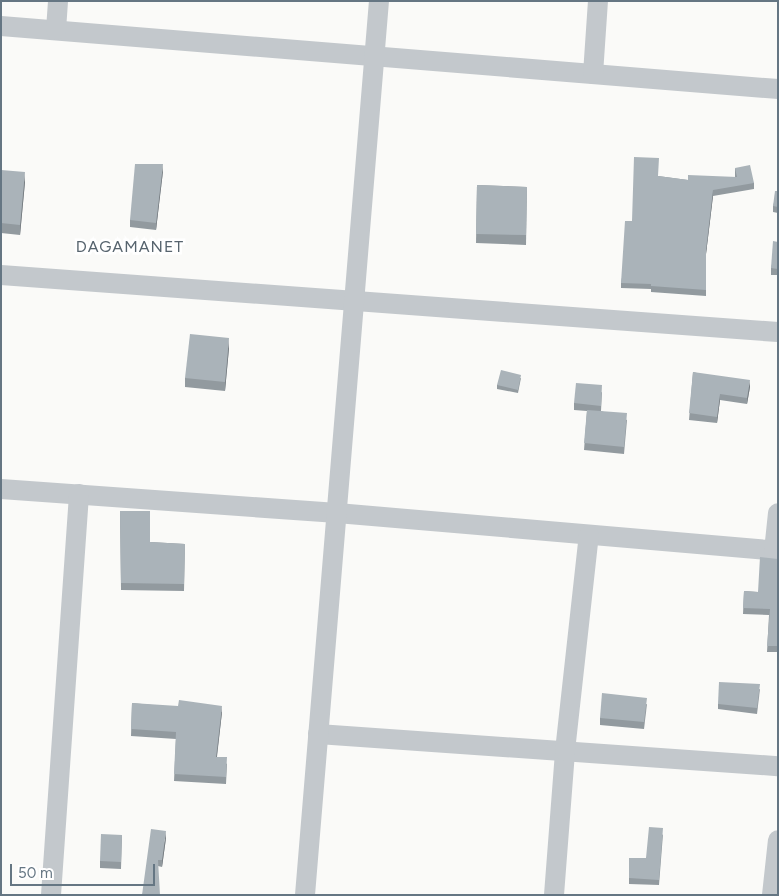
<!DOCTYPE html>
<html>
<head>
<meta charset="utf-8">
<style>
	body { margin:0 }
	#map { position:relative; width:779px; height:896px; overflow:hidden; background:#fafaf8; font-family:Figtree,sans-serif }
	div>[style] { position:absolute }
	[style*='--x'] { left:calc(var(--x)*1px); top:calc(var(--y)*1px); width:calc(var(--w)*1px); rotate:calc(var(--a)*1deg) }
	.minor>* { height:20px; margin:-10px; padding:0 10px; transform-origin:10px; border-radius:10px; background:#c3c8cc }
	.wall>* { inset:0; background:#929a9f }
	.shaded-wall>* { inset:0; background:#777d82 }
	.building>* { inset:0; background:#aab3b9 }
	span { translate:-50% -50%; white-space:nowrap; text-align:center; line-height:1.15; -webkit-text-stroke:5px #fff; paint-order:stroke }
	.quarter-label { font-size:16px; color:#57646e; letter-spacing:1px }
	.frame { position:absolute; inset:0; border:2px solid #657683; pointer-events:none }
	.scale { position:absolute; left:10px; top:864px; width:145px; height:22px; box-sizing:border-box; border:2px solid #657683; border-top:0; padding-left:6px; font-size:15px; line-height:18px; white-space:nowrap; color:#657683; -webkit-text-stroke:4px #fff; paint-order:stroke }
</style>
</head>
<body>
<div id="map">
	<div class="minor">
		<i style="--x:1;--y:26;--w:780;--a:4.64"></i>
		<i style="--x:56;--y:30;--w:29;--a:-86"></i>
		<i style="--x:593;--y:74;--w:73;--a:-86.1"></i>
		<i style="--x:1;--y:275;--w:779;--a:4.2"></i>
		<i style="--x:1;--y:489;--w:337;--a:4.1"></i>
		<i style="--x:337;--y:513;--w:443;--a:4.9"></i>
		<i style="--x:774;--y:551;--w:38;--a:-84"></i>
		<i style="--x:318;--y:734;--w:461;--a:4"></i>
		<i style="--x:51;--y:895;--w:402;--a:-86"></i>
		<i style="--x:305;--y:895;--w:897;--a:-85.27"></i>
		<i style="--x:554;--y:895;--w:144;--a:-85.6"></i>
		<i style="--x:565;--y:751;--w:217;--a:-83.7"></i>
		<i style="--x:772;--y:895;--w:55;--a:-83.8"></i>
	</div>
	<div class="wall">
		<i style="clip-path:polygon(735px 168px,754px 183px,754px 189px,713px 196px,706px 254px,706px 296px,651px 292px,651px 289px,621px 288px,621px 283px,632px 221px,658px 176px,688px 180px,735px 177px)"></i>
		<i style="clip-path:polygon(1px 170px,25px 182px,20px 235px,1px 233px)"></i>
		<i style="clip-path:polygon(163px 171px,156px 230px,130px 227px,130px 220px)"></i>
		<i style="clip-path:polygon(477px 185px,527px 187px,526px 245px,476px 243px)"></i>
		<i style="clip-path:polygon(778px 191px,778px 213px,773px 212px,773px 206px)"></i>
		<i style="clip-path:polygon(778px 242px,778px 275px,771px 275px,771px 268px)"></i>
		<i style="clip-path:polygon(229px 348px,225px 391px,185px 387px,185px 378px)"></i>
		<i style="clip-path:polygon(693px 372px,750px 387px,747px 404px,720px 400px,717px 423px,689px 420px)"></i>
		<i style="clip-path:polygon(521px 378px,518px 393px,497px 389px,497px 385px)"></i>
		<i style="clip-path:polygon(602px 392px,601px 411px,627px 420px,624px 454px,584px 450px,587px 411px,574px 410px,574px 403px)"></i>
		<i style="clip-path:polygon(120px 511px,150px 542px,185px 544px,184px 591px,121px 590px)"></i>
		<i style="clip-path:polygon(778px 559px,778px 652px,767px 652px,769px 615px,743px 614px,744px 591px,758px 592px)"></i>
		<i style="clip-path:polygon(760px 689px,757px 714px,718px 709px,718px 704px)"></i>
		<i style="clip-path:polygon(132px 703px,222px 712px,217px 757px,227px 764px,226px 784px,174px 781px,176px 739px,131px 736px)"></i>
		<i style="clip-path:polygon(647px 704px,644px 729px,600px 725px,600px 718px)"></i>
		<i style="clip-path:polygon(663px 834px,659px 885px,629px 884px,629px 858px,646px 858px)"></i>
		<i style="clip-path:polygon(122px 835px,121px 869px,100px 868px,100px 861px)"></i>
		<i style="clip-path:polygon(166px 838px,162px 867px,158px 866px,142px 895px)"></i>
	</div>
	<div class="shaded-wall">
		<i style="clip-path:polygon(163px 164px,163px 171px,156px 230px,156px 223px)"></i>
		<i style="clip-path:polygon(25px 172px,25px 182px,20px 235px,20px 225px)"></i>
		<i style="clip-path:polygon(713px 190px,713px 196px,706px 254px,706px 249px)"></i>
		<i style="clip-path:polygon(229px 338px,229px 348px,225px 391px,225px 382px)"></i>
		<i style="clip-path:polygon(750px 380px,750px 387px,747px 404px,747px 398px)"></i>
		<i style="clip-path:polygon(720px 394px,720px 400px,717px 423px,717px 417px)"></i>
		<i style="clip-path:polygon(222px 706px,222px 712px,216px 763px,216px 757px)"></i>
		<i style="clip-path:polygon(166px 831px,166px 838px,162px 867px,162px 860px)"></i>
	</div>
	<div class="building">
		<i style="clip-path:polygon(634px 157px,659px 158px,658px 176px,688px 180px,688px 175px,737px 177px,735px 168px,750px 165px,754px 183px,713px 190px,706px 249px,706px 290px,651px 286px,651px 284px,621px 283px,625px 221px,632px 221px)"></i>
		<i style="clip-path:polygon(135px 164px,163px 164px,156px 223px,130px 220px)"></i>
		<i style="clip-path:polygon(1px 170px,25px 172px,20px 225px,1px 223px)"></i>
		<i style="clip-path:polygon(477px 185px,527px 187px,526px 235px,476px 234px)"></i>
		<i style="clip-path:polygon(775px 191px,778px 191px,778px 207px,773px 206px)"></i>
		<i style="clip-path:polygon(773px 241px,778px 242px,778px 269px,771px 268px)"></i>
		<i style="clip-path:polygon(190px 334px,229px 338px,225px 382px,185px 378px)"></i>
		<i style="clip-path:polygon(501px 370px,521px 375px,518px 390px,497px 385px)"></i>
		<i style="clip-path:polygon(693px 372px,750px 380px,747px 398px,720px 394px,717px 417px,689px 413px)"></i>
		<i style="clip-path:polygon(576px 383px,602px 385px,601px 406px,574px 403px)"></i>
		<i style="clip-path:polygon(587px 410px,627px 413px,624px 447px,584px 443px)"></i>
		<i style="clip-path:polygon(120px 511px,150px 511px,150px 542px,185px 544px,184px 584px,121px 583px)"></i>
		<i style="clip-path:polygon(760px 557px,778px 559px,777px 592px,778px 592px,778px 646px,767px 646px,770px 609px,743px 608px,744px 591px,758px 592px)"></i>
		<i style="clip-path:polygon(719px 682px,760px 684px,757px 708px,718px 704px)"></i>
		<i style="clip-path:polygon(602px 693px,647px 698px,644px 722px,600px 718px)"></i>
		<i style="clip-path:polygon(179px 700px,222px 706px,216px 757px,227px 757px,226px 777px,174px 774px,176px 732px,131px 729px,132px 703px,178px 706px)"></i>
		<i style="clip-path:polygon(649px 827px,663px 828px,659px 880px,629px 878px,629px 858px,646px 858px)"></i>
		<i style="clip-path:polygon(151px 829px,166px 831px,162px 860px,158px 860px,160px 895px,142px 895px)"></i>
		<i style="clip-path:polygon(101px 834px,122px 835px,121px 862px,100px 861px)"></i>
	</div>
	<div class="quarter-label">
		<span style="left:130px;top:247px">DAGAMANET</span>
	</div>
	<div class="frame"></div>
	<div class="scale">50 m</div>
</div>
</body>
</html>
